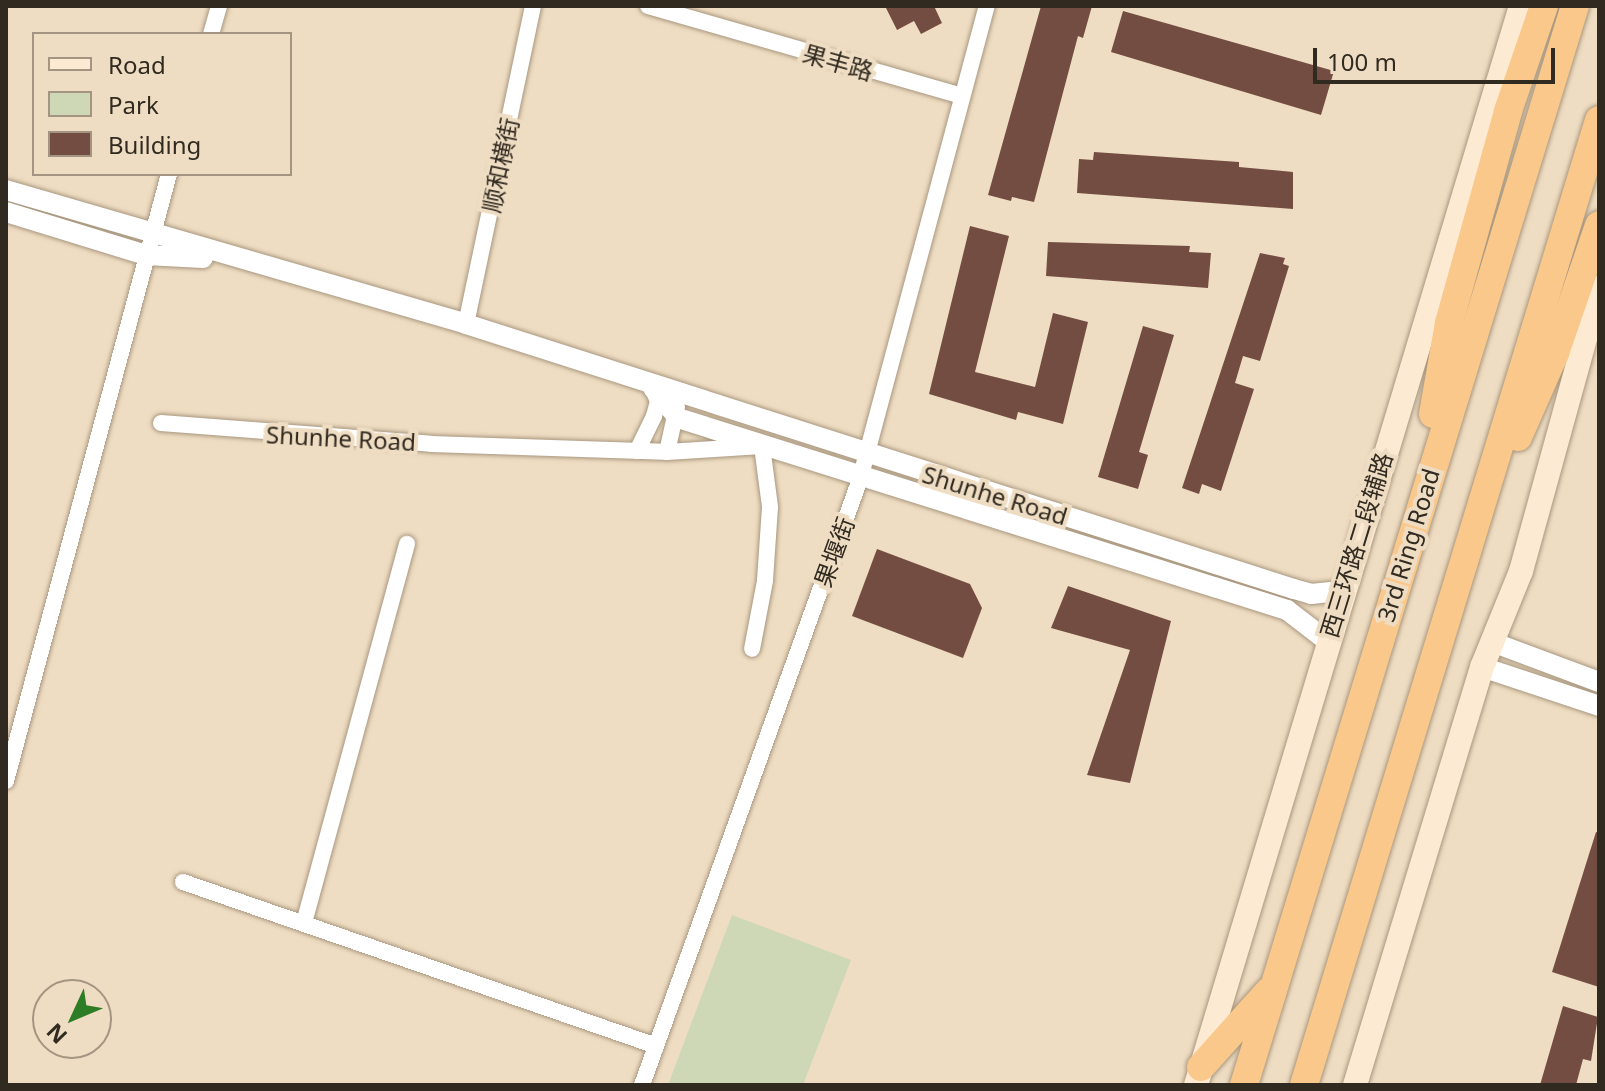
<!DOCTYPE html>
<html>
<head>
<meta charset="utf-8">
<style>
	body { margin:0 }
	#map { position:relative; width:1605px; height:1091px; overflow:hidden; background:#efddc3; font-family:"Noto Sans","Noto Sans SC",sans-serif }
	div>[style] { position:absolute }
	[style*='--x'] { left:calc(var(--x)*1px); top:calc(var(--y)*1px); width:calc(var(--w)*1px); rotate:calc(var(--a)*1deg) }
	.green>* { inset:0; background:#ced8b7 }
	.building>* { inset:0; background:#744d42 }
	.roads { filter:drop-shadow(0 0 2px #a8977f) drop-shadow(0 0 2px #a8977f) }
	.minor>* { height:16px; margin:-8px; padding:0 8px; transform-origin:8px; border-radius:8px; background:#fff }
	.tertiary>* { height:20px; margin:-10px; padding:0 10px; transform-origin:10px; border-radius:10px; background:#fff }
	.secondary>* { height:24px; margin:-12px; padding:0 12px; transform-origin:12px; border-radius:12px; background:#fdead3 }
	.trunk>* { height:28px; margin:-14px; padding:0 14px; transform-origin:14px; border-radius:14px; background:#fac88a }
	span { translate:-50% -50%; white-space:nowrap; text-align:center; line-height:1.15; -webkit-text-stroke:8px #efddc3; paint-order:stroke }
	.street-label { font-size:24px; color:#312a20 }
	.frame { position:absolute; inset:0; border:8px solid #312a20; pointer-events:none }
	.legend { position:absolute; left:32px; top:32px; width:260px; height:144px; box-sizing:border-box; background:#efddc3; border:2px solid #a39582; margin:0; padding:10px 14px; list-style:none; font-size:24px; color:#312a20 }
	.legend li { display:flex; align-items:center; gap:16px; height:40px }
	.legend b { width:40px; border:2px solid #a39582 }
	.north { position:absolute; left:32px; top:979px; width:80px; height:80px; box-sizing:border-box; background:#efddc3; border:2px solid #a39582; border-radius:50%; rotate:226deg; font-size:22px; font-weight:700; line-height:32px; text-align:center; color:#312a20 }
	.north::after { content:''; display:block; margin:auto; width:28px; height:36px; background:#2d7c26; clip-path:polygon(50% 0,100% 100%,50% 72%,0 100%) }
	.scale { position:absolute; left:1313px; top:48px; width:242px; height:36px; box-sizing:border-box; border:4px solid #312a20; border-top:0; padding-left:10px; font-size:24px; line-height:28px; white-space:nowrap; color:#312a20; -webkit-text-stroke:6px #efddc3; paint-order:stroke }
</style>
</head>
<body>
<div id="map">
	<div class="green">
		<i style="clip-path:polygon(732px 915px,851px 960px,803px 1085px,668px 1085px)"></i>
	</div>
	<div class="building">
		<i style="clip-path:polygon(885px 6px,934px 6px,942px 23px,921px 34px,914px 21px,897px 30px)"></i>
		<i style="clip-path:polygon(1041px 6px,1092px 6px,1083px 38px,1078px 36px,1034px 202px,1012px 197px,1011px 201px,988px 195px)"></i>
		<i style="clip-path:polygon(1123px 11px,1334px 71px,1321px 115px,1111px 52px)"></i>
		<i style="clip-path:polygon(1094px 152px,1239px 162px,1239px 167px,1293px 172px,1293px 209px,1077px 193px,1079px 159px,1093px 160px)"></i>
		<i style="clip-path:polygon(970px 226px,1009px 236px,975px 372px,1035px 387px,1053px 313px,1088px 322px,1063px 424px,1018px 412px,1016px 420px,929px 394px)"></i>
		<i style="clip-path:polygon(1048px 242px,1190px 246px,1189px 252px,1211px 253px,1208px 288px,1046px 276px)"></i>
		<i style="clip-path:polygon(1260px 253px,1285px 258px,1283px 264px,1289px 266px,1260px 361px,1243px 356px,1235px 383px,1254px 389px,1221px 491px,1202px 484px,1199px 494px,1182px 488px)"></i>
		<i style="clip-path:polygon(1143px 326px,1174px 335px,1139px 452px,1148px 455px,1138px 489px,1098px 477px)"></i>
		<i style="clip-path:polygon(877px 549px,970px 584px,982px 608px,963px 658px,852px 616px)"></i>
		<i style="clip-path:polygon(1068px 586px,1171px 621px,1130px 783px,1087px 775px,1130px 650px,1051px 628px)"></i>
		<i style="clip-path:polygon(1596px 832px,1599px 833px,1599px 987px,1552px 972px)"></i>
		<i style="clip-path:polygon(1563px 1006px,1598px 1017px,1591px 1061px,1583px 1059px,1576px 1085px,1540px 1085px)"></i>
	</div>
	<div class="roads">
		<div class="minor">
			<i style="--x:648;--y:6;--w:326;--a:16"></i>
			<i style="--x:211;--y:34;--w:29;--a:-74"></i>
			<i style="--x:466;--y:324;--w:325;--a:-78.1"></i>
			<i style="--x:161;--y:423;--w:271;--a:4.4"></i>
			<i style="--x:431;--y:444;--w:236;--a:1.9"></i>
			<i style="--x:667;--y:452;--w:95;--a:-3.6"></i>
			<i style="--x:762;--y:446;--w:62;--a:82.5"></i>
			<i style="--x:770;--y:507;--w:74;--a:93.9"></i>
			<i style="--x:765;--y:581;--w:69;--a:100.8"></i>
			<i style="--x:637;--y:451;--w:39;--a:-64"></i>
			<i style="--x:654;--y:416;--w:16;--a:-75"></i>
			<i style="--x:658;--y:401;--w:12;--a:-114"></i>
			<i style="--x:667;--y:452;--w:46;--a:-77.5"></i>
			<i style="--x:6;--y:781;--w:629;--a:-74.97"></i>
			<i style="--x:183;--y:882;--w:499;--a:19.1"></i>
			<i style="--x:304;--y:923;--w:393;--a:-74.8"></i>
			<i style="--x:642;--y:1085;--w:644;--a:-70.21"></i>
			<i style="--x:860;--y:479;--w:490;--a:-75"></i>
		</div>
		<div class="tertiary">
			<i style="--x:6;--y:190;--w:479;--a:16.2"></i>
			<i style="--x:466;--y:324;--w:869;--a:17.75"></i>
			<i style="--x:1294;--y:589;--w:18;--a:16"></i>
			<i style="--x:1311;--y:594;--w:30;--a:-6"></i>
			<i style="--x:6;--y:212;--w:146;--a:17.1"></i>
			<i style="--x:146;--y:255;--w:57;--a:3"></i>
			<i style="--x:653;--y:388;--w:39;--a:50"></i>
			<i style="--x:678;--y:418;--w:639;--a:17.5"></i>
			<i style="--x:1287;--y:610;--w:49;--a:37.6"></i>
			<i style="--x:1492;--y:642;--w:114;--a:20.5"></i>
			<i style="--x:1482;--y:667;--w:123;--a:18.4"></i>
		</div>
		<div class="secondary">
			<i style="--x:1196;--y:1085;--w:1127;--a:-73.24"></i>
			<i style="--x:1355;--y:1085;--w:437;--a:-73.1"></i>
			<i style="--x:1482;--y:667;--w:104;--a:-67.9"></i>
			<i style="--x:1521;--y:571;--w:294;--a:-74.6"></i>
		</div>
		<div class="trunk">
			<i style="--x:1433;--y:414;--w:92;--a:-80"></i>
			<i style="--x:1449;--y:323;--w:220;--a:-74.4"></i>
			<i style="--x:1508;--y:111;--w:111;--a:-71.1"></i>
			<i style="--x:1518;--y:437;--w:92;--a:-66.2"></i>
			<i style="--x:1555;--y:353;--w:135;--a:-71"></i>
			<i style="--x:1201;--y:1067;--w:101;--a:-48.2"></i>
			<i style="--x:1244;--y:1085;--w:1129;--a:-72.95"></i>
			<i style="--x:1304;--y:1085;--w:1009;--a:-73"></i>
		</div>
	</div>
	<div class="street-label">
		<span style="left:838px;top:62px;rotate:16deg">果丰路</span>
		<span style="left:500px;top:165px;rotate:-78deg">顺和横街</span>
		<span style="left:341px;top:438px;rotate:3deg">Shunhe Road</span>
		<span style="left:995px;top:495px;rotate:17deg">Shunhe Road</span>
		<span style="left:1356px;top:545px;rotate:-73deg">西三环路二段辅路</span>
		<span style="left:1408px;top:545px;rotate:-73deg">3rd Ring Road</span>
		<span style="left:834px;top:552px;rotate:-70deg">果堰街</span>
	</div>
	<div class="frame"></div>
	<ul class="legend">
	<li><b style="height:10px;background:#fdead3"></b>Road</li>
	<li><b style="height:22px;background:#ced8b7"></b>Park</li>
	<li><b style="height:22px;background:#744d42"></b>Building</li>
	</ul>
	<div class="north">N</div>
	<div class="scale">100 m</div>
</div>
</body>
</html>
